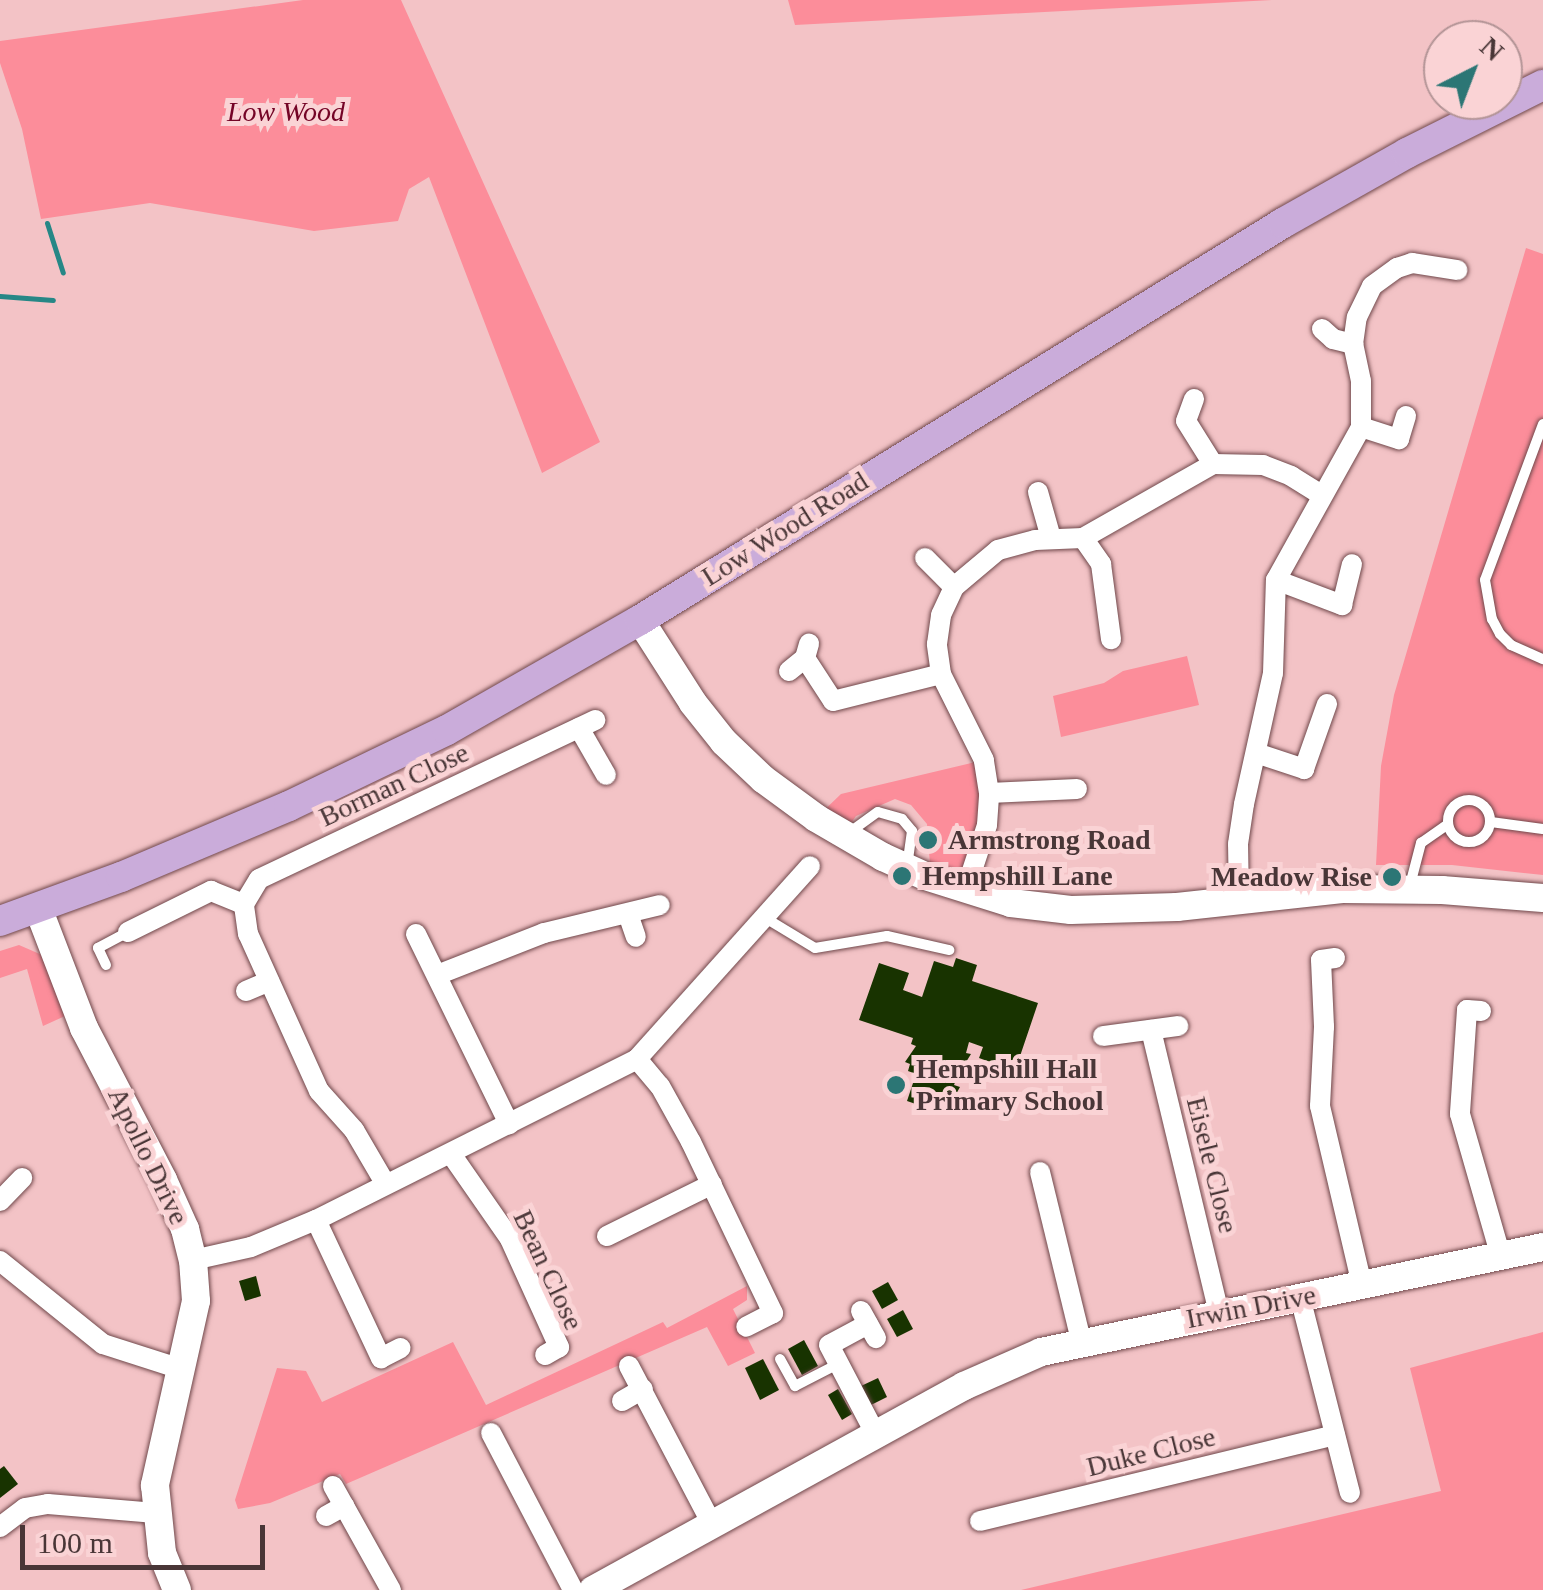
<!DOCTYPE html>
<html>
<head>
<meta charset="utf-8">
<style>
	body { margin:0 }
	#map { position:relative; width:1543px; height:1590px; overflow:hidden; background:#f3c3c6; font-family:"Times New Roman",serif }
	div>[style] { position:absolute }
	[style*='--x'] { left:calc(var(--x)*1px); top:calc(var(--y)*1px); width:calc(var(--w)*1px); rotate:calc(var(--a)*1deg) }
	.green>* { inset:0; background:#fc8d9a }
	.stream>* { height:5px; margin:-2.5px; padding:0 2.5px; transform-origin:2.5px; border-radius:2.5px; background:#268786 }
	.building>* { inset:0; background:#183300 }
	.roads { filter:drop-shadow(0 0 2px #70484b) drop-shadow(0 0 2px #70484b) }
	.lane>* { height:10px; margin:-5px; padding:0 5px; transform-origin:5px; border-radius:5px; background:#fff }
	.lane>.ring { margin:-5px; padding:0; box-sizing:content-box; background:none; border:10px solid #fff; border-radius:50% }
	.street>* { height:20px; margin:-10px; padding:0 10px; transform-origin:10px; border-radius:10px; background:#fff }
	.secondary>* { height:28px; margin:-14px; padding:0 14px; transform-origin:14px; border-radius:14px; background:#fff }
	.primary>* { height:30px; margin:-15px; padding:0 15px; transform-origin:15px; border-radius:15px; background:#caacda }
	.dots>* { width:28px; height:28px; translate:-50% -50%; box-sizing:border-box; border:5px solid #fad3d5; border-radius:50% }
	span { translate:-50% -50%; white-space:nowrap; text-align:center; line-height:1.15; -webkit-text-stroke:10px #fad3d5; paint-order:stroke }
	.park-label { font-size:28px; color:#740426; font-style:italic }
	.street-label { font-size:28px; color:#493637 }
	.poi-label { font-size:28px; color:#493637; font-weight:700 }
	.left { translate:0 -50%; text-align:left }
	.right { translate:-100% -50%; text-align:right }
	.north { position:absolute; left:1423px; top:20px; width:100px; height:100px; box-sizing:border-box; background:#fad3d5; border:2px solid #b39496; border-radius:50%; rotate:42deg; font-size:28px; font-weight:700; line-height:40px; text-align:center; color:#493637 }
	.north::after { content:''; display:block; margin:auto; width:35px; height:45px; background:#2c7675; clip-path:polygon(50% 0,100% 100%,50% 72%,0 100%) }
	.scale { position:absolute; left:20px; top:1525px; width:245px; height:45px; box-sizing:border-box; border:5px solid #493637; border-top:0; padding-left:12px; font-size:30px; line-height:35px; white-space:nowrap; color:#493637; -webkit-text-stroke:8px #fad3d5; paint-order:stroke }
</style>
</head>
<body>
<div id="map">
	<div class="green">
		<i style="clip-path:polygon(303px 0,401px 0,600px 442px,542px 473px,429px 177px,409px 189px,398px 221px,314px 231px,150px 203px,41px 219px,22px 129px,0 63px,0 41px)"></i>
		<i style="clip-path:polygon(788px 0,1272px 0,795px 25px)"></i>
		<i style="clip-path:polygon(1526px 248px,1543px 254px,1543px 875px,1452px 865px,1376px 865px,1381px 766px,1394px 695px)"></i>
		<i style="clip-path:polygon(1187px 656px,1199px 705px,1061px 737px,1053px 696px,1104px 683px,1123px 671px)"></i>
		<i style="clip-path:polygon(984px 760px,989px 793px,968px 870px,930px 865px,927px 824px,911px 805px,895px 799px,856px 816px,845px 831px,816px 818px,841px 794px)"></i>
		<i style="clip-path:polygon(19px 945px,42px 955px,65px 1016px,43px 1026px,27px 969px,0 978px,0 951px)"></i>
		<i style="clip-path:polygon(747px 1286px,747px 1300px,733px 1309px,755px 1353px,728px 1366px,707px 1327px,346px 1484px,340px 1474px,270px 1503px,238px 1509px,235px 1500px,277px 1368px,306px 1371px,322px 1402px,453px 1342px,486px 1405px,663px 1322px,667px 1328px)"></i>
		<i style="clip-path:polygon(1543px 1332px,1543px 1590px,1021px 1590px,1441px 1491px,1410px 1368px)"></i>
	</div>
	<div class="stream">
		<i style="--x:47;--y:223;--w:52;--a:72.3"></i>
		<i style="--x:0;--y:296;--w:53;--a:4.3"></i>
	</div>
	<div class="building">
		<i style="clip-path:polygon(956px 958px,977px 965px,972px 981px,1038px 1003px,1015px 1071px,979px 1058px,983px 1047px,969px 1042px,966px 1053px,971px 1054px,960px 1072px,965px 1074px,962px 1082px,956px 1080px,954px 1085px,960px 1087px,945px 1114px,907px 1101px,916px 1074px,908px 1071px,910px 1064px,905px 1062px,916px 1046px,911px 1044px,913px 1038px,859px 1020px,879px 963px,909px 973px,903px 990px,922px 997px,934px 961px,953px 967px)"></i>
		<i style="clip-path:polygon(256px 1276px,261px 1296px,245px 1301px,239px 1281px)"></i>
		<i style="clip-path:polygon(888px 1282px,898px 1300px,882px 1309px,872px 1291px)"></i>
		<i style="clip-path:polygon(903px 1310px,913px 1329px,897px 1337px,887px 1319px)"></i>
		<i style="clip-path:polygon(804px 1340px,818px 1366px,802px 1375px,788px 1349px)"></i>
		<i style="clip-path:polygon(763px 1359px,779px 1390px,760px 1400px,745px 1368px)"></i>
		<i style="clip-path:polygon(878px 1378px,887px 1397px,871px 1405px,861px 1386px)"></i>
		<i style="clip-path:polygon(838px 1389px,852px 1414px,842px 1420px,828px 1395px)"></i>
		<i style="clip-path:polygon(4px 1466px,18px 1484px,0 1498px,0 1469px)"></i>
	</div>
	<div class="roads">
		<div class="lane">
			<i style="--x:1543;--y:424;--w:166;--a:110.4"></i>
			<i style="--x:1485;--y:580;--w:40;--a:80"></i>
			<i style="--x:1492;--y:619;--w:17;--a:62"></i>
			<i style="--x:1500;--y:634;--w:16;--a:45"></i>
			<i style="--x:1511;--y:645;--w:35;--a:24"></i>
			<i class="ring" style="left:1448px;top:800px;width:32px;height:32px"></i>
			<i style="--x:1491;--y:822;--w:52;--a:7.7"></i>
			<i style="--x:850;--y:832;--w:34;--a:-36"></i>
			<i style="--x:878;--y:812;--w:25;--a:16"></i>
			<i style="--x:902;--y:819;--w:16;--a:50"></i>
			<i style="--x:912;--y:831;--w:36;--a:98"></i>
			<i style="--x:1409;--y:889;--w:48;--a:-75.4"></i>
			<i style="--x:1421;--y:843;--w:33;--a:-35"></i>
			<i style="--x:767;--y:919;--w:56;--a:31.1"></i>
			<i style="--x:815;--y:948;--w:73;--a:-9.5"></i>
			<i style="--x:887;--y:936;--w:64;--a:12.7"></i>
			<i style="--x:106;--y:965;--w:19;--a:-115"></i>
			<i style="--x:98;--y:948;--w:34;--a:-28"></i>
			<i style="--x:780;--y:1359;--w:31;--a:61"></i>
			<i style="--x:795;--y:1386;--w:48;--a:-27.1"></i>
		</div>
		<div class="street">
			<i style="--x:1322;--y:329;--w:15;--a:42"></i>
			<i style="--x:1333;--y:339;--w:21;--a:14"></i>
			<i style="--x:1194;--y:399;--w:23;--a:110"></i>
			<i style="--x:1186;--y:421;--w:51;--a:57.9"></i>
			<i style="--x:1361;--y:427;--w:40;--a:18"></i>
			<i style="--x:1399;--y:439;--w:24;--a:-73"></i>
			<i style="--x:1038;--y:492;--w:48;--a:74.2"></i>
			<i style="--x:1083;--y:538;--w:32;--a:55"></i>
			<i style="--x:1101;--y:564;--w:76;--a:82.4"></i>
			<i style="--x:925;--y:558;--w:41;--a:45"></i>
			<i style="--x:1276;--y:580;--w:71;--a:20.7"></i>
			<i style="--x:1342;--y:605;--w:42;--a:-76.3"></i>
			<i style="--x:805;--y:658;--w:51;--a:56.9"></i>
			<i style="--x:833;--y:701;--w:111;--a:-14"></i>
			<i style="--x:789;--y:671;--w:21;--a:-39"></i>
			<i style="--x:805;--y:658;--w:15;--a:-74"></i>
			<i style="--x:579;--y:728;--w:54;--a:60.1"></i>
			<i style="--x:1256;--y:753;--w:51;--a:18.4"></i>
			<i style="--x:1304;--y:769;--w:69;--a:-70.5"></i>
			<i style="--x:989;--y:793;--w:88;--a:-2.6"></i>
			<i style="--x:966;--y:889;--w:67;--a:-71.8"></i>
			<i style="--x:987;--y:825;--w:32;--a:-86"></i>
			<i style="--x:989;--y:793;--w:33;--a:-99"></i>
			<i style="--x:984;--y:760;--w:96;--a:-116.6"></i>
			<i style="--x:941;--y:674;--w:30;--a:-98"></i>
			<i style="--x:937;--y:644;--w:29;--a:-82"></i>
			<i style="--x:941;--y:615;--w:31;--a:-65"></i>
			<i style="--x:954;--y:587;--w:57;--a:-40.1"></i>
			<i style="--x:998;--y:550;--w:38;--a:-15"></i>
			<i style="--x:1035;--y:540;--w:48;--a:-2.4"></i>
			<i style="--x:1083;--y:538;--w:150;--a:-29.6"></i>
			<i style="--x:1213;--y:464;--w:50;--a:1.1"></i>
			<i style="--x:1263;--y:465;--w:30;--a:21"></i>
			<i style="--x:1291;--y:476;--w:36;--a:32"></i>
			<i style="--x:1239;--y:900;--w:56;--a:-91"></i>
			<i style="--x:1238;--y:844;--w:40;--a:-81.5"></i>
			<i style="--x:1244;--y:804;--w:134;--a:-77.5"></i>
			<i style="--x:1273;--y:673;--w:93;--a:-88.2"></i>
			<i style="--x:1276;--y:580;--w:175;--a:-60.9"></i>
			<i style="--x:1361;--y:427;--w:46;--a:-90"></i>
			<i style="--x:1361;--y:381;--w:38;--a:-102"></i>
			<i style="--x:1353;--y:344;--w:27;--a:-82"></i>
			<i style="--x:1357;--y:317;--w:34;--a:-64"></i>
			<i style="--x:1372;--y:286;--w:31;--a:-36"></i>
			<i style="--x:1397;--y:268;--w:16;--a:-18"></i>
			<i style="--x:1412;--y:263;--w:46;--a:8.8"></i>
			<i style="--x:628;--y:914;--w:24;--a:71"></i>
			<i style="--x:128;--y:932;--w:93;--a:-26.3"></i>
			<i style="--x:211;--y:891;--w:35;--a:22"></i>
			<i style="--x:416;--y:934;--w:212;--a:63.9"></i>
			<i style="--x:1335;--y:958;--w:14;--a:172"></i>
			<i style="--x:1321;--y:960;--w:67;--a:87.4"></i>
			<i style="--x:1324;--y:1027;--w:79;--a:92.9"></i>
			<i style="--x:1320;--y:1106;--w:184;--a:76.8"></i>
			<i style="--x:437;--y:975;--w:115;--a:-21.4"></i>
			<i style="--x:544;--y:933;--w:119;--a:-13.6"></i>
			<i style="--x:246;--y:991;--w:25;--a:-23"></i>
			<i style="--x:1481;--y:1011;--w:14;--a:-176"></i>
			<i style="--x:1467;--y:1010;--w:104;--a:93.9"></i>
			<i style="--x:1460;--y:1114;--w:149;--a:74"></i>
			<i style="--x:1151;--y:1030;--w:291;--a:76.5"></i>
			<i style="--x:1103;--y:1036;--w:76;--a:-7.6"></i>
			<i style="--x:637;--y:1059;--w:35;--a:50"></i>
			<i style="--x:660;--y:1086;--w:64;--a:61"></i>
			<i style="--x:691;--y:1142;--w:190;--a:64.4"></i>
			<i style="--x:773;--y:1313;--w:30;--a:153"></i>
			<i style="--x:451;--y:1154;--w:103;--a:55.2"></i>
			<i style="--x:510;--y:1239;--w:119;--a:65.6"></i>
			<i style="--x:559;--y:1347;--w:16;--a:150"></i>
			<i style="--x:1040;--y:1172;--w:173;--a:76.3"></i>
			<i style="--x:385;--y:1183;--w:61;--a:-120.3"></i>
			<i style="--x:354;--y:1130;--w:52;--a:-131.9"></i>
			<i style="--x:319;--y:1091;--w:172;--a:-114.3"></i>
			<i style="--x:248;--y:934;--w:30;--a:-98"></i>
			<i style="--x:244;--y:904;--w:29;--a:-59"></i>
			<i style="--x:259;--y:879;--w:372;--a:-25.3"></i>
			<i style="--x:0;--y:1201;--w:32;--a:-46"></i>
			<i style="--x:316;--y:1220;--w:153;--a:64.8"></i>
			<i style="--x:381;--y:1358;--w:22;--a:-27"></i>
			<i style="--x:607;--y:1236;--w:117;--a:-26.3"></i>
			<i style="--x:193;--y:1260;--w:59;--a:-12.6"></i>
			<i style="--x:251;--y:1247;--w:70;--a:-22.6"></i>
			<i style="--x:316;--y:1220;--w:359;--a:-26.6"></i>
			<i style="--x:637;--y:1059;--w:259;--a:-48.1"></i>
			<i style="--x:0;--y:1261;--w:132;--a:38.9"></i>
			<i style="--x:103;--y:1344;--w:82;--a:17.8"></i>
			<i style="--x:1300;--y:1297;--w:202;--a:75.7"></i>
			<i style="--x:861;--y:1311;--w:31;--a:61"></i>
			<i style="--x:868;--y:1324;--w:44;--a:151.7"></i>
			<i style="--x:829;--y:1345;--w:102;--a:62.4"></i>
			<i style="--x:629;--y:1366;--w:178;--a:62.3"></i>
			<i style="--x:622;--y:1401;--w:24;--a:-30"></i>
			<i style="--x:491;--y:1433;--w:177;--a:62.4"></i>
			<i style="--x:333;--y:1486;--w:119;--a:60.9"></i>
			<i style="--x:326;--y:1516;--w:21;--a:-29"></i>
			<i style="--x:980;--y:1521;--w:365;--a:-13.6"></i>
			<i style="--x:0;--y:1527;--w:31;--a:-37"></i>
			<i style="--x:25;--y:1508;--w:23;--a:-10"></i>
			<i style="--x:48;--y:1504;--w:108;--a:4.8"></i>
		</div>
		<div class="secondary">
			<i style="--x:640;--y:620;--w:98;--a:57.4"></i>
			<i style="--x:693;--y:703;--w:50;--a:51.5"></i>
			<i style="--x:724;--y:742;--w:54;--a:43.5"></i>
			<i style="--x:763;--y:779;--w:66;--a:36.3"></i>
			<i style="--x:816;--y:818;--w:78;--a:30.2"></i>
			<i style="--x:883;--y:857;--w:46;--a:24.3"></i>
			<i style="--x:925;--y:876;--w:90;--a:17.4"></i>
			<i style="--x:1011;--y:903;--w:60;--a:6.7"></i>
			<i style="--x:1071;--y:910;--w:106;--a:-1.6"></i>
			<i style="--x:1177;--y:907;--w:166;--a:-6.2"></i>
			<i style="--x:1342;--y:889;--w:100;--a:0.6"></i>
			<i style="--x:1442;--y:890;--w:101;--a:4.5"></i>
			<i style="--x:38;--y:908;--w:129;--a:69"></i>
			<i style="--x:84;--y:1028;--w:171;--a:62.5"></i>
			<i style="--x:163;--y:1180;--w:54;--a:65.8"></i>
			<i style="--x:185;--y:1229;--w:32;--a:76"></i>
			<i style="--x:193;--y:1260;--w:41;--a:85.8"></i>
			<i style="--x:196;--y:1301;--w:189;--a:102.6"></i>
			<i style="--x:155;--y:1485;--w:68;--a:84.1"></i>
			<i style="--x:162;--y:1553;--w:40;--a:68"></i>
			<i style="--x:593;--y:1590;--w:423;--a:-28.8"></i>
			<i style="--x:964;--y:1386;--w:84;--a:-23.8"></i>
			<i style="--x:1041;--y:1352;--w:513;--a:-11.81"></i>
		</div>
		<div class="primary">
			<i style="--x:0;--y:921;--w:129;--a:-20"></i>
			<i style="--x:121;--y:877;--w:182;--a:-22.9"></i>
			<i style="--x:289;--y:806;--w:175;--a:-25.7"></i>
			<i style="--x:447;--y:730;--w:222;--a:-29.7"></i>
			<i style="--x:640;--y:620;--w:756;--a:-31.69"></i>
			<i style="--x:1283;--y:223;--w:142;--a:-29.4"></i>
			<i style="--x:1407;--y:153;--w:152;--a:-26.6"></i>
		</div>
	</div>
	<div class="dots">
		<i style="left:928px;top:840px;background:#2c7675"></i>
		<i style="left:902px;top:876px;background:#2c7675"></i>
		<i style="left:1392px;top:877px;background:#2c7675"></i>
		<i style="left:896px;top:1085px;background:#2c7675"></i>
	</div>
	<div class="park-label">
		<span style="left:286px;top:112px">Low Wood</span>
	</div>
	<div class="street-label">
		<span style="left:785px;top:529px;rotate:-32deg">Low Wood Road</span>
		<span style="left:394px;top:785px;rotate:-25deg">Borman Close</span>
		<span style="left:148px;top:1156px;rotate:64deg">Apollo Drive</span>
		<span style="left:1212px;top:1165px;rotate:76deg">Eisele Close</span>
		<span style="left:548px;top:1270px;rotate:65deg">Bean Close</span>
		<span style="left:1251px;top:1307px;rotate:-11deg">Irwin Drive</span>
		<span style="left:1151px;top:1452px;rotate:-14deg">Duke Close</span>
	</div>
	<div class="poi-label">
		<span class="left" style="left:948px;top:840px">Armstrong Road</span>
		<span class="left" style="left:922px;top:876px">Hempshill Lane</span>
		<span class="right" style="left:1372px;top:877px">Meadow Rise</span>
		<span class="left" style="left:916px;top:1085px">Hempshill Hall<br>Primary School</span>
	</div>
	<div class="north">N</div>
	<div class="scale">100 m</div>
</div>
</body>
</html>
